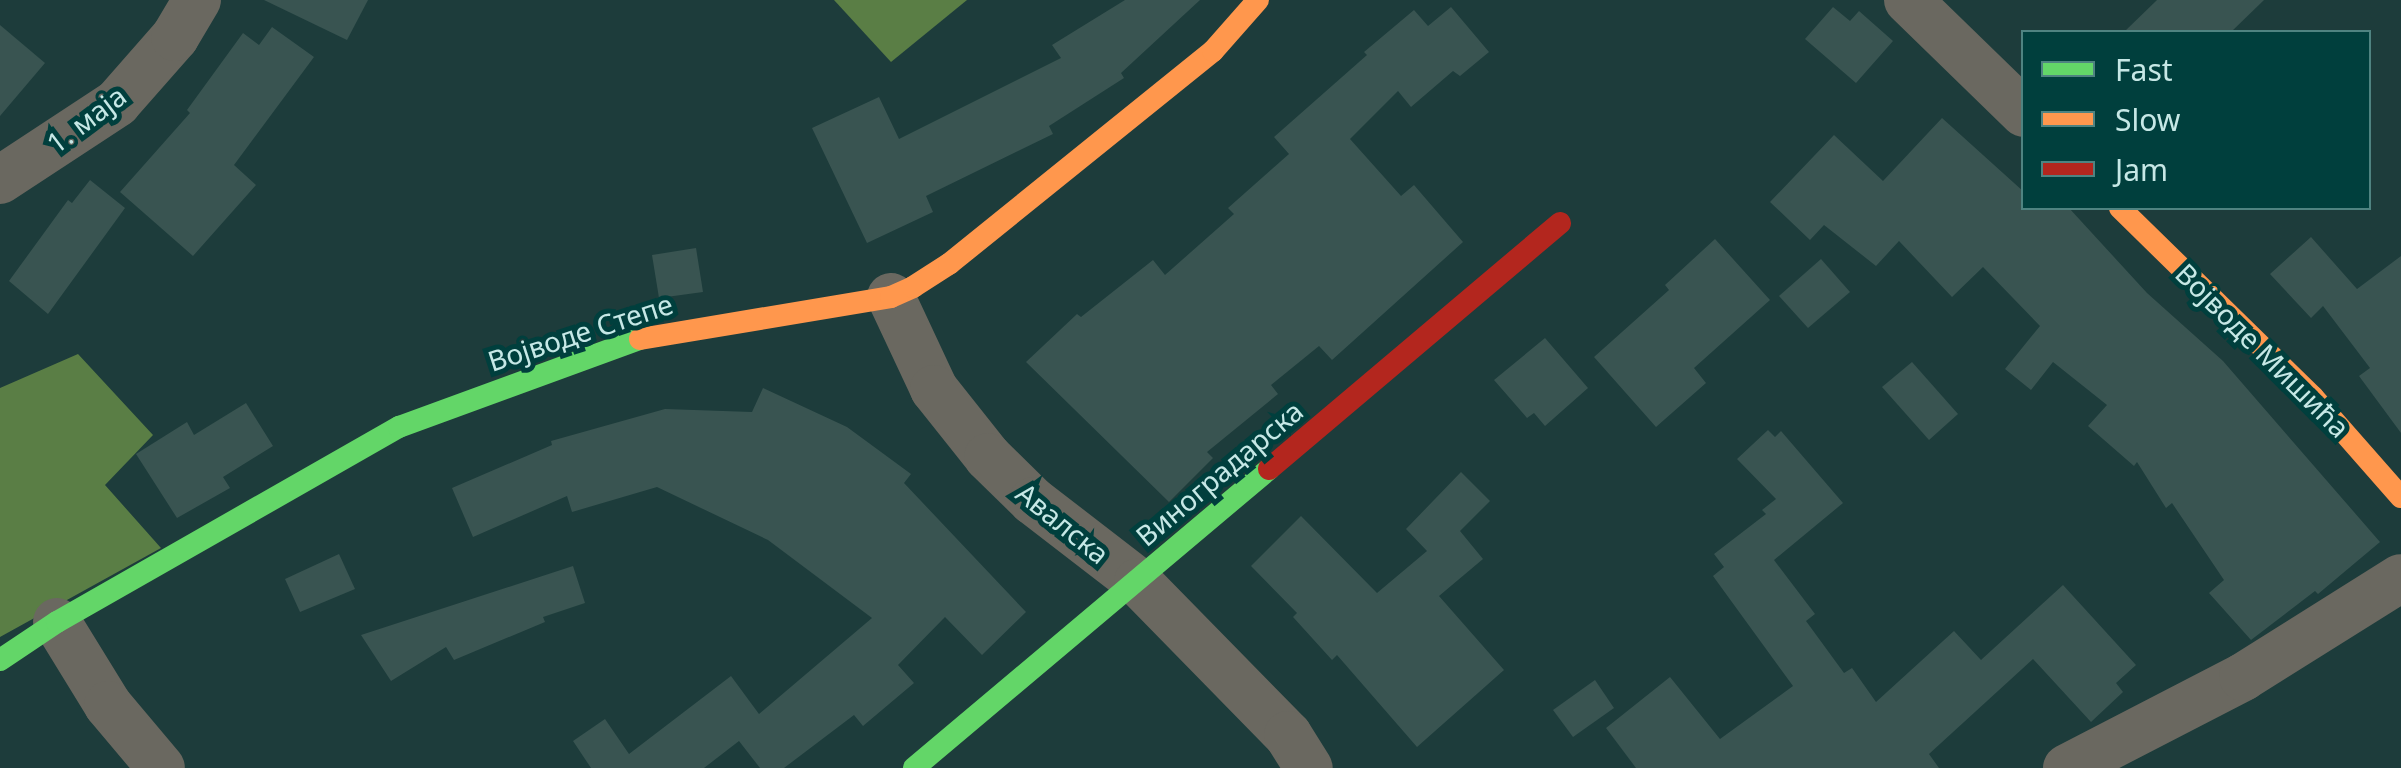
<!DOCTYPE html>
<html>
<head>
<meta charset="utf-8">
<style>
	body { margin:0 }
	#map { position:relative; width:2401px; height:768px; overflow:hidden; background:#1d3c3b; font-family:"Noto Sans",sans-serif }
	div>[style] { position:absolute }
	[style*='--x'] { left:calc(var(--x)*1px); top:calc(var(--y)*1px); width:calc(var(--w)*1px); rotate:calc(var(--a)*1deg) }
	.forest>* { inset:0; background:#5a7e45 }
	.building>* { inset:0; background:#395451 }
	.street>* { height:48px; margin:-24px; padding:0 24px; transform-origin:24px; border-radius:24px; background:#6a6860 }
	.fast>* { height:22px; margin:-11px; padding:0 11px; transform-origin:11px; border-radius:11px; background:#63d668 }
	.slow>* { height:22px; margin:-11px; padding:0 11px; transform-origin:11px; border-radius:11px; background:#ff974d }
	.jam>* { height:22px; margin:-11px; padding:0 11px; transform-origin:11px; border-radius:11px; background:#b3261e }
	span { translate:-50% -50%; white-space:nowrap; text-align:center; line-height:1.15; -webkit-text-stroke:10px #003f3d; paint-order:stroke }
	.street-label { font-size:28px; color:#c6e8e6 }
	.legend { position:absolute; left:2021px; top:30px; width:350px; height:180px; box-sizing:border-box; background:#003f3d; border:2px solid #4f8381; margin:0; padding:12px 18px; list-style:none; font-size:30px; color:#c6e8e6 }
	.legend li { display:flex; align-items:center; gap:20px; height:50px }
	.legend b { width:50px; border:2px solid #4f8381 }
</style>
</head>
<body>
<div id="map">
	<div class="forest">
		<i style="clip-path:polygon(834px 0,967px 0,891px 62px)"></i>
		<i style="clip-path:polygon(78px 354px,153px 435px,105px 485px,161px 548px,0 637px,0 388px)"></i>
	</div>
	<div class="building">
		<i style="clip-path:polygon(264px 0,368px 0,347px 40px)"></i>
		<i style="clip-path:polygon(1125px 0,1200px 0,1121px 73px,1124px 78px,1049px 126px,1053px 134px,926px 196px,933px 212px,867px 243px,812px 128px,879px 97px,899px 139px,1061px 58px,1052px 45px)"></i>
		<i style="clip-path:polygon(2157px 0,2264px 0,2231px 32px,2124px 32px)"></i>
		<i style="clip-path:polygon(1451px 7px,1489px 52px,1460px 76px,1453px 71px,1411px 107px,1398px 91px,1350px 139px,1401px 196px,1414px 185px,1463px 242px,1332px 360px,1319px 346px,1271px 385px,1278px 394px,1207px 452px,1213px 458px,1169px 502px,1026px 362px,1077px 314px,1081px 317px,1153px 260px,1165px 275px,1234px 214px,1228px 208px,1289px 154px,1274px 137px,1367px 55px,1364px 52px,1414px 10px,1428px 26px)"></i>
		<i style="clip-path:polygon(1833px 7px,1850px 21px,1859px 11px,1893px 41px,1856px 83px,1805px 39px)"></i>
		<i style="clip-path:polygon(0 25px,45px 63px,0 116px)"></i>
		<i style="clip-path:polygon(272px 27px,314px 57px,234px 165px,256px 185px,193px 256px,120px 192px,190px 113px,187px 110px,243px 33px,259px 45px)"></i>
		<i style="clip-path:polygon(1942px 118px,2024px 192px,2024px 208px,2069px 208px,2147px 293px,2223px 361px,2380px 542px,2318px 594px,2315px 591px,2251px 640px,2209px 593px,2224px 580px,2172px 503px,2166px 508px,2137px 462px,2134px 466px,2088px 426px,2107px 405px,2053px 362px,2031px 390px,2005px 369px,2040px 326px,1983px 267px,1952px 297px,1899px 241px,1876px 266px,1824px 225px,1810px 240px,1770px 202px,1834px 135px,1883px 181px)"></i>
		<i style="clip-path:polygon(90px 180px,125px 208px,48px 314px,9px 281px,68px 200px,72px 203px)"></i>
		<i style="clip-path:polygon(2311px 237px,2357px 289px,2401px 256px,2401px 433px,2359px 376px,2370px 368px,2323px 306px,2311px 318px,2270px 274px)"></i>
		<i style="clip-path:polygon(1715px 239px,1770px 300px,1694px 368px,1706px 383px,1656px 427px,1594px 357px,1669px 290px,1665px 285px)"></i>
		<i style="clip-path:polygon(696px 248px,703px 292px,659px 298px,652px 255px)"></i>
		<i style="clip-path:polygon(1821px 259px,1850px 292px,1808px 328px,1779px 296px)"></i>
		<i style="clip-path:polygon(1545px 338px,1588px 388px,1545px 426px,1534px 413px,1527px 418px,1494px 380px)"></i>
		<i style="clip-path:polygon(1912px 362px,1958px 414px,1929px 440px,1882px 387px)"></i>
		<i style="clip-path:polygon(763px 388px,847px 427px,911px 474px,904px 483px,1026px 612px,982px 655px,945px 617px,898px 665px,914px 683px,863px 726px,854px 715px,784px 768px,760px 768px,739px 741px,704px 768px,591px 768px,573px 741px,605px 719px,629px 754px,731px 676px,759px 714px,872px 618px,768px 540px,657px 487px,572px 512px,567px 496px,473px 537px,452px 488px,552px 445px,551px 441px,665px 409px,752px 412px)"></i>
		<i style="clip-path:polygon(246px 403px,273px 446px,223px 477px,230px 488px,177px 518px,136px 454px,187px 422px,194px 435px)"></i>
		<i style="clip-path:polygon(1768px 430px,1775px 437px,1781px 431px,1843px 503px,1774px 560px,1815px 614px,1806px 621px,1844px 673px,1852px 668px,1876px 702px,1954px 631px,1981px 660px,2063px 585px,2136px 665px,2116px 683px,2123px 692px,2091px 722px,2033px 659px,1929px 754px,1939px 768px,1636px 768px,1606px 728px,1670px 677px,1720px 739px,1793px 686px,1713px 576px,1724px 567px,1714px 554px,1766px 514px,1762px 510px,1776px 499px,1737px 459px)"></i>
		<i style="clip-path:polygon(1461px 472px,1490px 501px,1460px 531px,1483px 559px,1439px 596px,1504px 670px,1417px 747px,1337px 655px,1332px 660px,1293px 617px,1297px 613px,1251px 566px,1301px 516px,1377px 593px,1427px 551px,1406px 529px)"></i>
		<i style="clip-path:polygon(339px 554px,355px 589px,300px 612px,285px 579px)"></i>
		<i style="clip-path:polygon(573px 566px,585px 603px,543px 617px,545px 622px,454px 660px,446px 647px,391px 681px,361px 635px)"></i>
		<i style="clip-path:polygon(1595px 680px,1614px 708px,1573px 737px,1553px 710px)"></i>
	</div>
	<div class="street">
		<i style="--x:1908;--y:0;--w:162;--a:44.2"></i>
		<i style="--x:0;--y:180;--w:140;--a:-33.3"></i>
		<i style="--x:117;--y:103;--w:88;--a:-48.7"></i>
		<i style="--x:175;--y:37;--w:43;--a:-59.3"></i>
		<i style="--x:891;--y:297;--w:102;--a:64.9"></i>
		<i style="--x:934;--y:389;--w:87;--a:51.5"></i>
		<i style="--x:988;--y:457;--w:63;--a:44.4"></i>
		<i style="--x:1033;--y:501;--w:133;--a:37.6"></i>
		<i style="--x:1138;--y:582;--w:214;--a:45.6"></i>
		<i style="--x:1288;--y:735;--w:39;--a:58"></i>
		<i style="--x:57;--y:622;--w:97;--a:58.4"></i>
		<i style="--x:108;--y:705;--w:82;--a:49.9"></i>
		<i style="--x:2067;--y:768;--w:198;--a:-27.3"></i>
		<i style="--x:2243;--y:677;--w:186;--a:-32.1"></i>
	</div>
	<div class="fast">
		<i style="--x:0;--y:660;--w:69;--a:-33.7"></i>
		<i style="--x:57;--y:622;--w:394;--a:-29.7"></i>
		<i style="--x:399;--y:427;--w:257;--a:-20.1"></i>
		<i style="--x:914;--y:768;--w:464;--a:-40.1"></i>
	</div>
	<div class="slow">
		<i style="--x:2120;--y:208;--w:270;--a:44.4"></i>
		<i style="--x:2313;--y:397;--w:133;--a:48.7"></i>
		<i style="--x:640;--y:339;--w:254;--a:-9.5"></i>
		<i style="--x:891;--y:297;--w:24;--a:-24"></i>
		<i style="--x:913;--y:287;--w:43;--a:-32.6"></i>
		<i style="--x:949;--y:264;--w:339;--a:-38.9"></i>
		<i style="--x:1213;--y:51;--w:68;--a:-48.6"></i>
	</div>
	<div class="jam">
		<i style="--x:1269;--y:469;--w:381;--a:-40.2"></i>
	</div>
	<div class="street-label">
		<span style="left:86px;top:119px;rotate:-37deg">1. маја</span>
		<span style="left:580px;top:332px;rotate:-18deg">Војводе Степе</span>
		<span style="left:2263px;top:350px;rotate:45deg">Војводе Мишића</span>
		<span style="left:1219px;top:473px;rotate:-40deg">Виноградарска</span>
		<span style="left:1063px;top:523px;rotate:39deg">Авалска</span>
	</div>
	<ul class="legend">
	<li><b style="height:12px;background:#63d668"></b>Fast</li>
	<li><b style="height:12px;background:#ff974d"></b>Slow</li>
	<li><b style="height:12px;background:#b3261e"></b>Jam</li>
	</ul>
</div>
</body>
</html>
